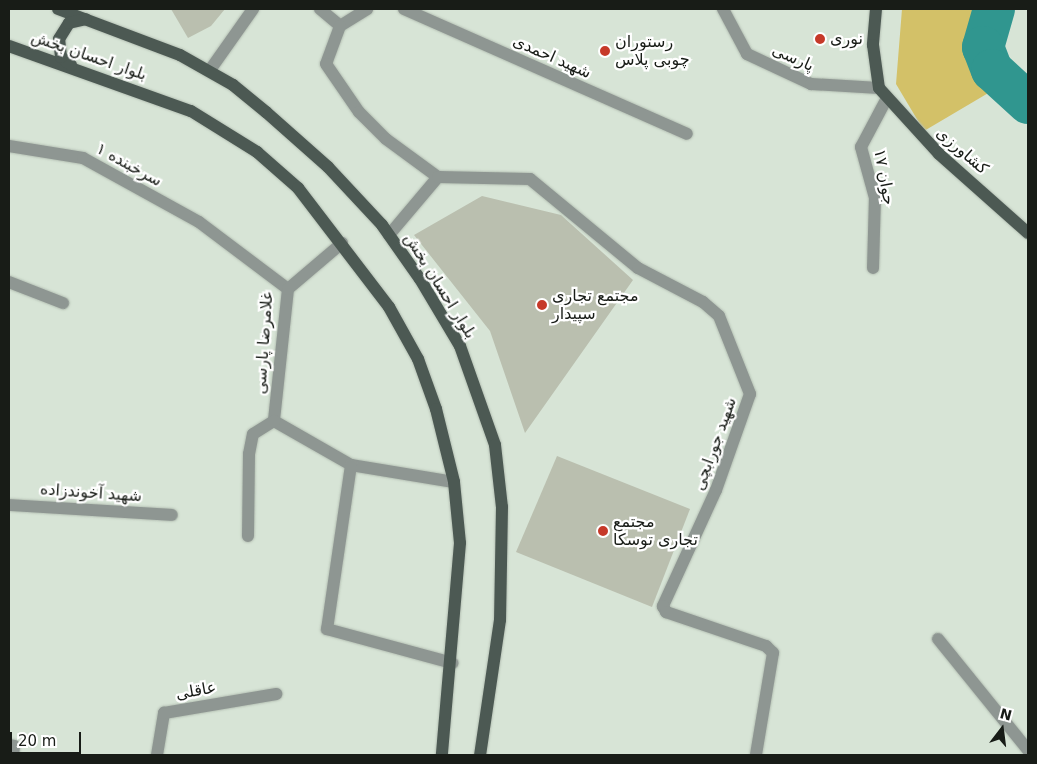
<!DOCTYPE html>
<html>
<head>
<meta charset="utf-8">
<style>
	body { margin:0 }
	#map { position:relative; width:1037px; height:764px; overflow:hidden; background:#d7e4d6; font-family:"DejaVu Sans",Cairo,sans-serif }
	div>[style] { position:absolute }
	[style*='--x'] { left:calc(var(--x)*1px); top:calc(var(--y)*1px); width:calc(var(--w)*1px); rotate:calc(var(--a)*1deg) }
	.green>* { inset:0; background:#d3c168 }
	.river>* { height:42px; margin:-21px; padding:0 21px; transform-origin:21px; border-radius:21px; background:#30968f }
	.building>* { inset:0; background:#babfaf }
	.roads { filter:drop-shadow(0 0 1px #b5c0b4) drop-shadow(0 0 1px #b5c0b4) }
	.minor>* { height:12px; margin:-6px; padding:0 6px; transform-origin:6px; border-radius:6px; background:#8e9692 }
	.major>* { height:12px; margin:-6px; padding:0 6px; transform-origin:6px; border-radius:6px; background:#4c5953 }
	.dots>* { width:14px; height:14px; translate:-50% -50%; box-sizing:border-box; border:2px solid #fff; border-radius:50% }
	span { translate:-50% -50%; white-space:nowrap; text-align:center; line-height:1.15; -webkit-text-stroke:4.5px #fff; paint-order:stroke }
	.poi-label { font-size:16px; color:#181c17 }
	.left { translate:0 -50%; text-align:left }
	.street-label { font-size:16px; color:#181c17 }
	.frame { position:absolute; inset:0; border:10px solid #181c17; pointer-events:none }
	.north { position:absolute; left:977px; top:704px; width:50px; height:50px; -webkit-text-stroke:4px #fff; paint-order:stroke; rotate:15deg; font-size:14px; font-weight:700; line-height:20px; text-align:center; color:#181c17 }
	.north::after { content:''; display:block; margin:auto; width:18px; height:22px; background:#181c17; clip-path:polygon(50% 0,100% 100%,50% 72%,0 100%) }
	.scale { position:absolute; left:10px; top:732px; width:71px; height:22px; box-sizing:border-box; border:2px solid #181c17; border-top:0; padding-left:6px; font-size:15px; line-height:18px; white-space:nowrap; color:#181c17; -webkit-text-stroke:4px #fff; paint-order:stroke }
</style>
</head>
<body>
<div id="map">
	<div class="green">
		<i style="clip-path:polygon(902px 9px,975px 9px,970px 50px,990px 92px,924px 131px,896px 84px)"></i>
	</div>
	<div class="river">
		<i style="--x:994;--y:9;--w:40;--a:106"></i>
		<i style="--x:983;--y:47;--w:25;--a:69"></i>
		<i style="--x:992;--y:70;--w:49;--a:42.5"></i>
	</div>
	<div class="building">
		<i style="clip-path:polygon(171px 9px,225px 9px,211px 26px,188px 38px)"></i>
		<i style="clip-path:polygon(482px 196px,561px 215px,633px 280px,525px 433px,490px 331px,414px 235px)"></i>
		<i style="clip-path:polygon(557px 456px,690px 509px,652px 607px,516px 552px)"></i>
	</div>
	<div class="roads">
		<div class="minor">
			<i style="--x:320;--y:9;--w:26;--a:40"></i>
			<i style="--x:340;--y:26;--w:32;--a:-32"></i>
			<i style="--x:404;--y:9;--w:309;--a:23.8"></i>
			<i style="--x:723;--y:9;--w:51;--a:61.9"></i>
			<i style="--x:747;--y:54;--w:71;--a:25.1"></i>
			<i style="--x:811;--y:84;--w:68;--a:3.4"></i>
			<i style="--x:340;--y:26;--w:40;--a:110.2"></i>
			<i style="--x:326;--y:64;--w:58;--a:55.5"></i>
			<i style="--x:359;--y:112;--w:38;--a:45"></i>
			<i style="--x:386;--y:139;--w:64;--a:36.2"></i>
			<i style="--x:210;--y:70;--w:75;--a:-54.8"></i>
			<i style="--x:9;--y:146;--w:75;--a:9.2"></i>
			<i style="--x:83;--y:158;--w:132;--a:28.9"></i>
			<i style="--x:199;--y:222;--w:111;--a:37"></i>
			<i style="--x:288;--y:289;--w:133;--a:96.1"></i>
			<i style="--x:274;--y:421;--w:89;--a:29.7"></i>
			<i style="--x:351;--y:465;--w:104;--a:9.4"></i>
			<i style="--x:389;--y:235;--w:76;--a:-49.8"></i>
			<i style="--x:438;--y:177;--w:92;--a:1.2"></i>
			<i style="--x:530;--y:179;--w:140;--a:39.5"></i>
			<i style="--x:638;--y:268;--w:73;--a:27.6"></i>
			<i style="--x:703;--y:302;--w:21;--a:41"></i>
			<i style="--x:719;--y:316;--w:84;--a:68.3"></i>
			<i style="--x:750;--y:394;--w:102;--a:109.5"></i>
			<i style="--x:716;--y:490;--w:128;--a:114.6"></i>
			<i style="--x:663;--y:606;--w:7;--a:63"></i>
			<i style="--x:666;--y:612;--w:106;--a:18.8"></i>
			<i style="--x:766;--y:646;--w:10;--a:45"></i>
			<i style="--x:773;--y:653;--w:103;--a:99.5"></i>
			<i style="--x:873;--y:268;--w:70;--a:-88.4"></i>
			<i style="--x:875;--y:198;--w:53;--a:-105.4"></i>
			<i style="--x:861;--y:147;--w:55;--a:-62"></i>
			<i style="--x:9;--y:282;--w:58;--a:21.3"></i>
			<i style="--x:288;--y:289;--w:71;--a:-40.4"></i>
			<i style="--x:351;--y:465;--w:166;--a:98.3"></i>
			<i style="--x:327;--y:629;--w:130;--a:15.2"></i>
			<i style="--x:9;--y:505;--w:163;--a:3.5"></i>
			<i style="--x:248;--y:536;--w:82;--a:-89.3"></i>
			<i style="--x:249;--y:454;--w:20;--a:-79"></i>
			<i style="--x:253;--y:434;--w:25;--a:-32"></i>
			<i style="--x:938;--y:639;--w:143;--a:51"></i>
			<i style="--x:9;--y:745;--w:5;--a:11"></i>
			<i style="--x:14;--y:746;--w:9;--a:96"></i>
			<i style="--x:157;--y:755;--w:43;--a:-80.5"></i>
			<i style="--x:164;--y:713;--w:114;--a:-9.6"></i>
		</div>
		<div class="major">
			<i style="--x:58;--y:9;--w:130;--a:20.7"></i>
			<i style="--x:180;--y:55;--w:61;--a:29.5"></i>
			<i style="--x:233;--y:85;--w:43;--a:39.3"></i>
			<i style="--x:266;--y:112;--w:83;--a:41.6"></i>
			<i style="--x:328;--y:167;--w:79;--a:47"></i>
			<i style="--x:382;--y:225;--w:66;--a:54.9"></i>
			<i style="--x:420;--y:279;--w:78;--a:59.2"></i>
			<i style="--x:460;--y:346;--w:105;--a:70.5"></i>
			<i style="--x:495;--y:445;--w:62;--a:83.6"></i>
			<i style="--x:502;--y:507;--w:113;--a:91"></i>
			<i style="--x:500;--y:620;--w:136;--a:98.4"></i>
			<i style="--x:876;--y:9;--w:36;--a:95"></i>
			<i style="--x:873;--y:45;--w:43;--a:82.1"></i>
			<i style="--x:879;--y:88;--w:89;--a:47.7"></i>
			<i style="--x:939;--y:154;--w:119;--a:41.6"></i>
			<i style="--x:9;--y:46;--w:193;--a:19.7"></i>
			<i style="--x:191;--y:111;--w:78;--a:31.8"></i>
			<i style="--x:257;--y:152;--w:55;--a:41.3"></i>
			<i style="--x:298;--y:188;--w:150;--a:52.6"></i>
			<i style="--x:389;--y:307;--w:60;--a:60.9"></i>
			<i style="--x:418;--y:359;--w:53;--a:70.2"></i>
			<i style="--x:436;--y:409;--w:75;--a:76.1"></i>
			<i style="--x:454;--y:482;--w:61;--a:84.4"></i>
			<i style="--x:460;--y:543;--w:213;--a:94.9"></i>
			<i style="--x:71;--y:65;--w:13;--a:-141"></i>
			<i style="--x:61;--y:57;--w:18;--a:-96"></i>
			<i style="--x:59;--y:39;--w:19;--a:-58"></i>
			<i style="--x:69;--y:23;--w:17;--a:-13"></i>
		</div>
	</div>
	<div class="dots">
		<i style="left:820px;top:39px;background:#c63929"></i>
		<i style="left:605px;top:51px;background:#c63929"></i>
		<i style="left:542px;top:305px;background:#c63929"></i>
		<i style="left:603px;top:531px;background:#c63929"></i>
	</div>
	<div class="poi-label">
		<span class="left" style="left:830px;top:39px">نوری</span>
		<span class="left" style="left:615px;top:51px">رستوران<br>چوبی پلاس</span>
		<span class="left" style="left:552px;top:305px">مجتمع تجاری<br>سپیدار</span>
		<span class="left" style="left:613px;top:531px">مجتمع<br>تجاری توسکا</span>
	</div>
	<div class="street-label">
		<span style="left:89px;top:56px;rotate:19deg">بلوار احسان بخش</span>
		<span style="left:552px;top:57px;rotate:24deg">شهید احمدی</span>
		<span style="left:793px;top:58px;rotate:24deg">پارسی</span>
		<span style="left:962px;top:151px;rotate:41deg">کشاورزی</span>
		<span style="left:129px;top:165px;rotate:29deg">سرخبنده ۱</span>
		<span style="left:884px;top:177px;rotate:80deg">جوان ۱۷</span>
		<span style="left:440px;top:286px;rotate:58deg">بلوار احسان بخش</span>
		<span style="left:264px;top:343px;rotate:-86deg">غلامرضا پارسی</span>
		<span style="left:715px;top:444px;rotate:-70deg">شهید جورابچی</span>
		<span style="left:91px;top:493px;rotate:4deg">شهید آخوندزاده</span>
		<span style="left:196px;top:691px;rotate:-10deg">عاقلی</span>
	</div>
	<div class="frame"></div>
	<div class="north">N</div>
	<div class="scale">20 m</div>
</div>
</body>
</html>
